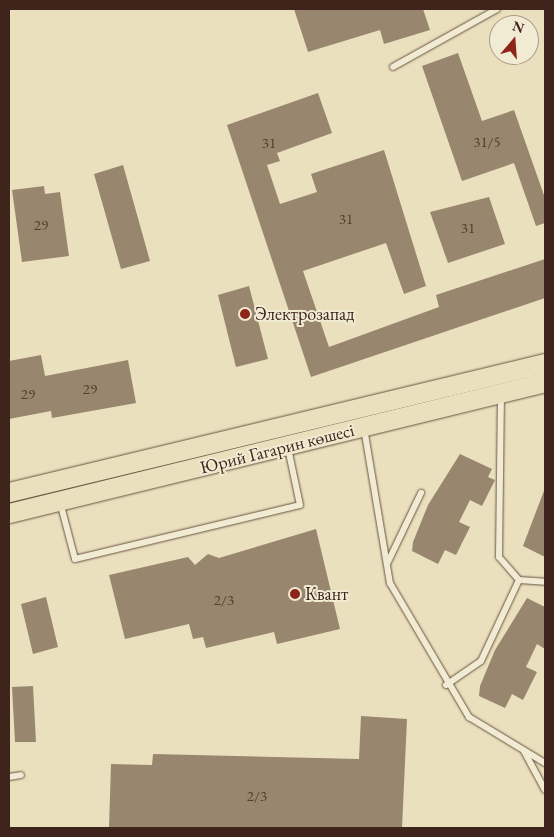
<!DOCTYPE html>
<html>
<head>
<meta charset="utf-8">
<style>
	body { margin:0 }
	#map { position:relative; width:554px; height:837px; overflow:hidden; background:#ebe0bd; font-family:"EB Garamond",serif }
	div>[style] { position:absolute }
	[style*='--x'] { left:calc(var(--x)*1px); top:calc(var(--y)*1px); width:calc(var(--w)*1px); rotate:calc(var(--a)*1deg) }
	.building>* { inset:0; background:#98866f }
	.roads { filter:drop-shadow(0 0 1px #695343) drop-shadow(0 0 1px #695343) }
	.service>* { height:6px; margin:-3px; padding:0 3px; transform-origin:3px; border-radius:3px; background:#f2ebd4 }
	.primary>* { height:19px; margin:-9.5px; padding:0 9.5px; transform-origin:9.5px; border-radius:9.5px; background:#ebe0bd }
	.dots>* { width:14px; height:14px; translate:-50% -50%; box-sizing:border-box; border:2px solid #f2ebd4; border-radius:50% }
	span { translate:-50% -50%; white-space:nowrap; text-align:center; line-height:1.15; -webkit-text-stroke:4px #f2ebd4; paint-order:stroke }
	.number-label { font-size:15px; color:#543c2f }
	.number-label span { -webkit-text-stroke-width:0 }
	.poi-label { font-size:18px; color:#3e241a }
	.left { translate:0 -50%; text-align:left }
	.street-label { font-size:18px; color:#3e241a }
	.frame { position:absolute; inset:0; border:10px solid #3e241a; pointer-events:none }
	.north { position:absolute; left:489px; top:15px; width:50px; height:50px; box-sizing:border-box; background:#f2ebd4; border:1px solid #aa9b8a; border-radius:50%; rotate:18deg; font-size:14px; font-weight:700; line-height:20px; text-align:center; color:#3e241a }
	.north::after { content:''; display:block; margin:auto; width:18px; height:22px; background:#8f2418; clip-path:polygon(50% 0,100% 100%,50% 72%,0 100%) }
</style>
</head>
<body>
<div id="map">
	<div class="building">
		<i style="clip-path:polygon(294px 9px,423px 9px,430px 30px,384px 44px,380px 30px,308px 52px)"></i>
		<i style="clip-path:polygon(458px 53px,482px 121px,514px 110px,545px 198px,545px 223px,536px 226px,514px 163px,462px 181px,422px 66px)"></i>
		<i style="clip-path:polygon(318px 93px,332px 133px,277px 153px,280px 161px,267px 165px,280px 204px,317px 192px,311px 174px,384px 150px,426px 286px,404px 294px,386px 243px,303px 271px,329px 347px,439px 307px,436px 295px,545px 259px,545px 298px,311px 377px,227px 125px)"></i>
		<i style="clip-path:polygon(123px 165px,150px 261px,121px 269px,94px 174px)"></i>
		<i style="clip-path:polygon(44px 186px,45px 194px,60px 192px,69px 256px,22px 262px,12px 190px)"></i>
		<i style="clip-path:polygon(489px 197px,505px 244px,448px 263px,430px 212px)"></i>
		<i style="clip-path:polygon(249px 286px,268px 359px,236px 367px,218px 295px)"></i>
		<i style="clip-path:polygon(41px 355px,45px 376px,128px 360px,136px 403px,52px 418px,51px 411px,9px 419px,9px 361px)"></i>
		<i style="clip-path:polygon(460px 454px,492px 469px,488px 477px,495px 480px,482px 506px,470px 500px,459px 522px,470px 527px,456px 555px,445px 550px,438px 564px,412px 551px,413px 542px,428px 505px)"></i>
		<i style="clip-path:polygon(545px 488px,545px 557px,523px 546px)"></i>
		<i style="clip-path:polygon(316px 529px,340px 629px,277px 644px,274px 632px,206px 648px,203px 637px,193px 639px,189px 624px,125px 639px,109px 575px,188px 557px,195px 565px,208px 554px,219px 558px)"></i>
		<i style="clip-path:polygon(46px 597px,58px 647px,33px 654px,21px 604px)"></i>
		<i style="clip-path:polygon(527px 598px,545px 607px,545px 649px,537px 644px,526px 667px,537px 672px,523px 700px,512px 694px,505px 708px,479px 696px,480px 686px,495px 650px)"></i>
		<i style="clip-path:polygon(33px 686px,36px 742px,15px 742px,12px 687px)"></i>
		<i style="clip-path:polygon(361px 716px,407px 719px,402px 828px,109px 828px,111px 764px,152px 765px,153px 754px,359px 759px)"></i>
	</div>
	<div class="roads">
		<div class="service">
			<i style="--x:393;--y:67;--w:119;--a:-29.1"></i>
			<i style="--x:364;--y:428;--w:157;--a:80.5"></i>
			<i style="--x:390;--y:583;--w:156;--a:59.5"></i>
			<i style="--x:469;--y:717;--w:89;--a:31.2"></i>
			<i style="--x:60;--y:502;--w:59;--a:75.3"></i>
			<i style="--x:75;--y:559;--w:231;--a:-13.5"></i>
			<i style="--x:300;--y:505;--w:58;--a:-101.9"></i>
			<i style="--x:387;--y:564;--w:79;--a:-64.4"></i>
			<i style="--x:519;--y:580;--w:26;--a:4"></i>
			<i style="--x:446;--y:685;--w:42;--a:-34.4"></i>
			<i style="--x:481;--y:661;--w:89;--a:-64.9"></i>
			<i style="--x:519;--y:580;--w:30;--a:-131"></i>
			<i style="--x:499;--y:557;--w:162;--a:-89.3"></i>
			<i style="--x:524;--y:751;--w:44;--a:61.7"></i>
			<i style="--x:9;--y:777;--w:12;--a:-9"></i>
		</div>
		<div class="primary">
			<i style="--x:9;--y:492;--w:551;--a:-13.53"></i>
			<i style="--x:9;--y:513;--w:552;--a:-13.73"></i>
		</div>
	</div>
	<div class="dots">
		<i style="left:245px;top:314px;background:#8f2418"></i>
		<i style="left:295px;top:594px;background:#8f2418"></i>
	</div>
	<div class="number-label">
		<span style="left:487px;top:142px">31/5</span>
		<span style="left:269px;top:143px">31</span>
		<span style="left:346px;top:219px">31</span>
		<span style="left:41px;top:225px">29</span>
		<span style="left:468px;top:228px">31</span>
		<span style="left:90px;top:389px">29</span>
		<span style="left:28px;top:394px">29</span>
		<span style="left:224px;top:600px">2/3</span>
		<span style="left:257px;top:796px">2/3</span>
	</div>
	<div class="poi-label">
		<span class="left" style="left:255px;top:314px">Электрозапад</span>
		<span class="left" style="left:305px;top:594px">Квант</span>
	</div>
	<div class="street-label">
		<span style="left:277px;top:449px;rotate:-14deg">Юрий Гагарин көшесі</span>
	</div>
	<div class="frame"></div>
	<div class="north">N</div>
</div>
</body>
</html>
